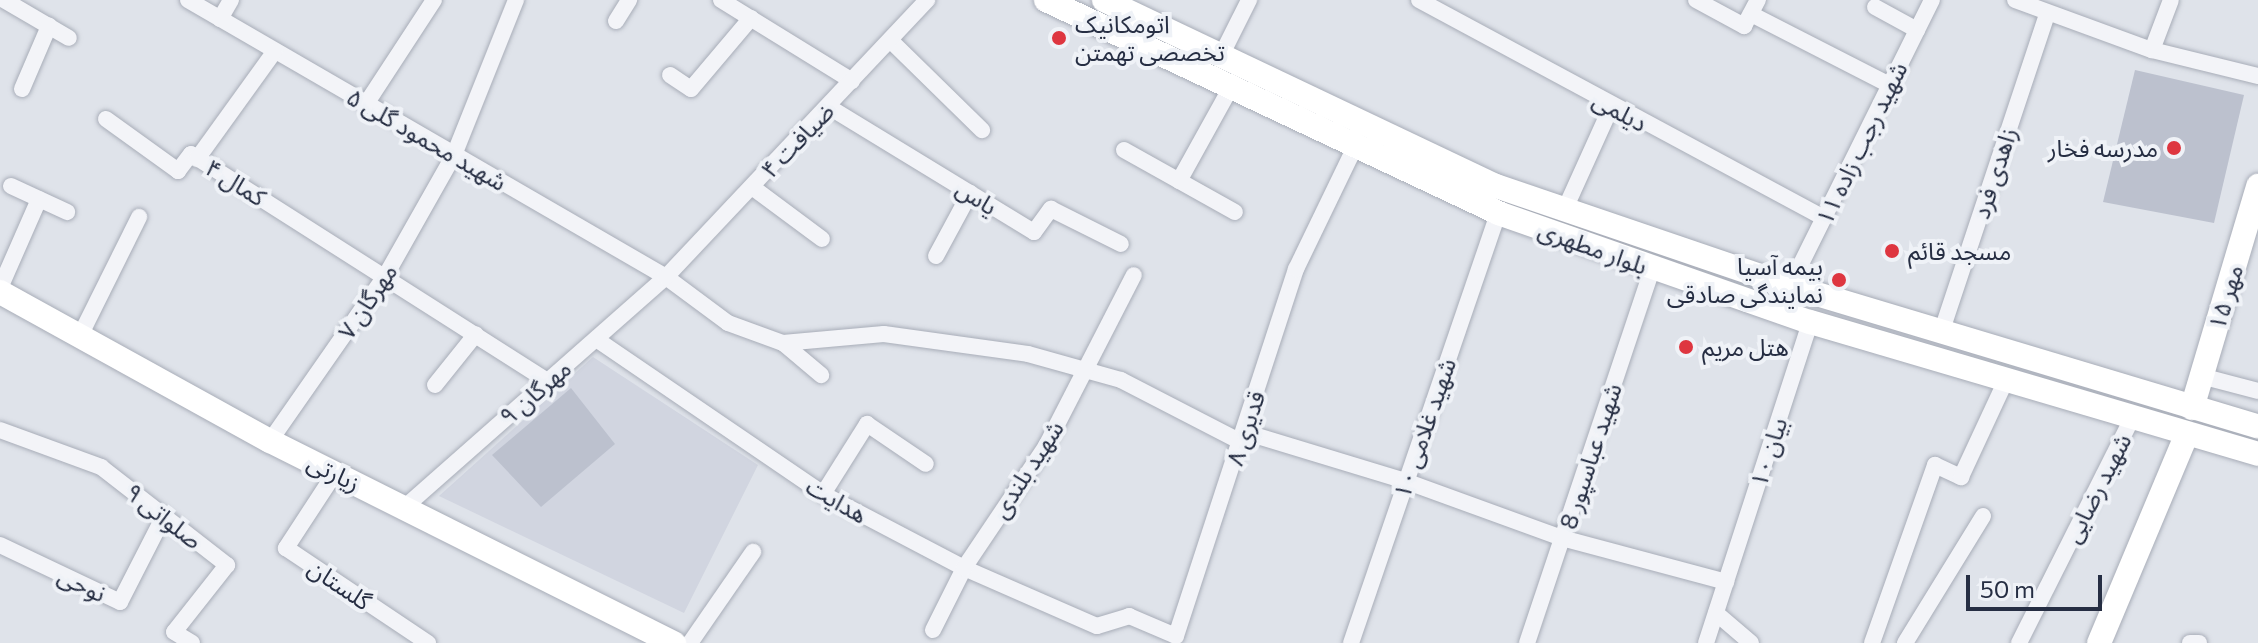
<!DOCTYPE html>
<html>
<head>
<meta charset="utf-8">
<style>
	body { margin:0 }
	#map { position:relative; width:2258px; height:643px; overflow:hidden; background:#dfe3ea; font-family:Commissioner,"Noto Sans Arabic",sans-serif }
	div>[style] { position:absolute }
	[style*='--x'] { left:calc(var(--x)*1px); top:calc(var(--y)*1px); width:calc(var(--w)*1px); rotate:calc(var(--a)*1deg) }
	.built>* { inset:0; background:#d1d5e0 }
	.building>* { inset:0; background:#bcc1ce }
	.roads { filter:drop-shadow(0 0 2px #a8adb8) drop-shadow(0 0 2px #a8adb8) }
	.street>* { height:16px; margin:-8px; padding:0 8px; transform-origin:8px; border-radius:8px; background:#f3f4f8 }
	.secondary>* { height:24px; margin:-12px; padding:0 12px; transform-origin:12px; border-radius:12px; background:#fff }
	.dots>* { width:22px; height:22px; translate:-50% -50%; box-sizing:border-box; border:4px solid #eff2f7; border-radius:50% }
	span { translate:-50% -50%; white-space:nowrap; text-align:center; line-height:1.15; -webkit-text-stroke:8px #eff2f7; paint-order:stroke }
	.poi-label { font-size:24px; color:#262e43 }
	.left { translate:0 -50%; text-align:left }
	.right { translate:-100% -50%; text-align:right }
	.street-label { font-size:24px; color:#262e43 }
	.scale { position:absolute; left:1966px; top:575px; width:136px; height:36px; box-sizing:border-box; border:4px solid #262e43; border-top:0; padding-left:10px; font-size:24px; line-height:28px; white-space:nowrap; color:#262e43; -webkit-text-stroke:6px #eff2f7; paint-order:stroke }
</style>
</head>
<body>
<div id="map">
	<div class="built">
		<i style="clip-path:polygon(593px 357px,758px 465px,684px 613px,439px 496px)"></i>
	</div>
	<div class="building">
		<i style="clip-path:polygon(2135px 70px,2244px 95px,2214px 223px,2103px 202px)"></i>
		<i style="clip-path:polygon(571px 388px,615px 444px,541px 507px,492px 455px)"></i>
	</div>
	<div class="roads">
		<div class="street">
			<i style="--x:4;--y:0;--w:75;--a:30.3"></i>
			<i style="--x:188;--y:0;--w:552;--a:30.09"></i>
			<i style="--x:666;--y:277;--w:77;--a:36.6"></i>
			<i style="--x:728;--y:323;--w:59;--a:20"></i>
			<i style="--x:783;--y:343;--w:101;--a:-5.1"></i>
			<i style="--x:884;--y:334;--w:145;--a:7.9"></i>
			<i style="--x:1028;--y:354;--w:97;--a:15.6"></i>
			<i style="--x:1121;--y:380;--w:135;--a:27.3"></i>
			<i style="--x:721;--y:0;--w:154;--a:31.7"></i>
			<i style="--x:1419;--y:0;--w:460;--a:28.3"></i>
			<i style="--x:1696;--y:0;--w:55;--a:28.4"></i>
			<i style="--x:1744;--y:26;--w:30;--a:-62"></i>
			<i style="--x:2015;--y:0;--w:146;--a:20.1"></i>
			<i style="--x:2152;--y:50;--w:109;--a:13.8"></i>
			<i style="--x:1875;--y:7;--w:48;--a:28.7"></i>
			<i style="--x:1751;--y:14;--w:156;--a:27.1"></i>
			<i style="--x:220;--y:19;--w:22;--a:-60"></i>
			<i style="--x:616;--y:21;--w:25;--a:-58"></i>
			<i style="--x:890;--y:40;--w:129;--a:44.4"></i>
			<i style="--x:2152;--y:50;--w:53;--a:-69.2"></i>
			<i style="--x:1221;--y:56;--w:63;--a:-63.4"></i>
			<i style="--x:670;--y:75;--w:25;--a:34"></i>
			<i style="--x:691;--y:89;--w:93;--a:-49.8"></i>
			<i style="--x:22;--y:89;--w:69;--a:-66.8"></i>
			<i style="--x:366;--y:104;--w:124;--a:-56.8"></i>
			<i style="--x:829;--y:107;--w:240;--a:31.4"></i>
			<i style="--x:1034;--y:232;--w:29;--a:-54"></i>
			<i style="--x:1051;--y:209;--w:78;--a:26.6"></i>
			<i style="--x:106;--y:119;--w:89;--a:35.8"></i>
			<i style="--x:178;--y:171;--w:21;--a:-53"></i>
			<i style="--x:191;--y:154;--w:423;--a:32.5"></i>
			<i style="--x:1124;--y:150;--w:127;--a:29.2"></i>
			<i style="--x:197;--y:159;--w:133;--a:-54.2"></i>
			<i style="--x:1179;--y:181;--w:107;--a:-61"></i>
			<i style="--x:11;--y:186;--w:62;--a:24.9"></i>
			<i style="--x:752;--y:187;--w:87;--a:36.6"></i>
			<i style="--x:1565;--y:209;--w:112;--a:-65.7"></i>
			<i style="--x:936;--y:256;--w:72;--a:-61.6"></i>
			<i style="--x:1790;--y:286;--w:319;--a:-63.6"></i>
			<i style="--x:0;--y:288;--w:97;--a:-66.3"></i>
			<i style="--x:1941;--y:333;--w:336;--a:-71.6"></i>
			<i style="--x:80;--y:336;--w:133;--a:-63.6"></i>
			<i style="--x:596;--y:339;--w:275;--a:34.3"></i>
			<i style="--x:823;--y:494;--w:159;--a:27.7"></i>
			<i style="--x:964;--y:568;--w:145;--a:23.6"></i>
			<i style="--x:1097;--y:626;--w:34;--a:-17"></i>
			<i style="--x:1129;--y:616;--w:51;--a:23.1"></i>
			<i style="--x:1176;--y:636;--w:386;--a:-71.9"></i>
			<i style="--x:1296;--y:269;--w:138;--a:-64.2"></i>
			<i style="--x:783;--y:343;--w:50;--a:40.1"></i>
			<i style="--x:2201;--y:376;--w:59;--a:14.7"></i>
			<i style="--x:435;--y:385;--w:65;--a:-51.2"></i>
			<i style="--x:0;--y:430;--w:108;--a:20.1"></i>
			<i style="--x:101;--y:467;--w:160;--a:37.9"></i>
			<i style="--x:227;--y:565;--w:85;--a:128.3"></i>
			<i style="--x:174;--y:632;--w:21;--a:31"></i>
			<i style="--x:1244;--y:432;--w:168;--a:16.9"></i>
			<i style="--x:1405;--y:481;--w:167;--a:20"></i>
			<i style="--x:1562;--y:538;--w:170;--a:15"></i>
			<i style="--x:270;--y:441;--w:203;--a:-55.1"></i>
			<i style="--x:386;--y:275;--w:138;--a:-60.5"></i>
			<i style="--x:454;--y:155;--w:167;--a:-68.2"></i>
			<i style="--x:335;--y:473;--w:90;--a:123.2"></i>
			<i style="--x:286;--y:548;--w:171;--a:33.8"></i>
			<i style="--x:823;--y:494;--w:83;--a:-57.8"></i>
			<i style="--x:867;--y:424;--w:71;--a:34.1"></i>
			<i style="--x:405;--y:507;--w:348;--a:-41.4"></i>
			<i style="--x:666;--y:277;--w:381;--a:-46.7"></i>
			<i style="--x:0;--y:545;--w:133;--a:25.4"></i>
			<i style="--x:120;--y:602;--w:97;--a:-62.9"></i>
			<i style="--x:1716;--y:613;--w:46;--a:40.6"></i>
			<i style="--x:933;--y:630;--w:69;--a:-63.4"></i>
			<i style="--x:964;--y:568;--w:147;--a:-56.1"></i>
			<i style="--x:1046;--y:446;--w:192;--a:-62.8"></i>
			<i style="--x:690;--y:643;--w:111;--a:-55.3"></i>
			<i style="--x:1351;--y:643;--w:454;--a:-71.1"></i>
			<i style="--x:1527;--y:643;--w:394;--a:-71.5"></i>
			<i style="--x:1706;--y:643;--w:337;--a:-72"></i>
			<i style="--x:1872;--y:643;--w:189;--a:-70.5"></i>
			<i style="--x:1935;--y:465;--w:29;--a:25"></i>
			<i style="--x:1961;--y:477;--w:105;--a:-65.1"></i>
			<i style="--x:1905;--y:643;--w:149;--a:-58.4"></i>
			<i style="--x:2019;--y:643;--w:252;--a:-63.3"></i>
			<i style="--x:2190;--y:643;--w:9;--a:0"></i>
		</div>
		<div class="secondary">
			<i style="--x:1046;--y:0;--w:500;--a:25.2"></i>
			<i style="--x:1498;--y:213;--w:330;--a:19.3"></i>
			<i style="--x:1810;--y:322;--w:467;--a:16.4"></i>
			<i style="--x:1104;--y:0;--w:434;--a:25.4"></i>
			<i style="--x:1496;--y:186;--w:311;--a:18.8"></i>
			<i style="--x:1790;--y:286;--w:488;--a:16.7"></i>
			<i style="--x:0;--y:292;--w:308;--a:28.9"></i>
			<i style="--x:270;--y:441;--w:452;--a:26.6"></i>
			<i style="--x:2192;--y:408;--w:232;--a:-73.4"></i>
			<i style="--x:2099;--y:643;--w:227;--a:-67.2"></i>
		</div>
	</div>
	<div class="dots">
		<i style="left:1059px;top:38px;background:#de3640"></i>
		<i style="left:2174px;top:148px;background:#de3640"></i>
		<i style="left:1892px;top:251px;background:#de3640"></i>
		<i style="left:1839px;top:280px;background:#de3640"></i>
		<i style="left:1686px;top:347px;background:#de3640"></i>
	</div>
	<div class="poi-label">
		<span class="left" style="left:1075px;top:38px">اتومکانیک<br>تخصصی تهمتن</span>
		<span class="right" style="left:2158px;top:148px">مدرسه فخار</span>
		<span class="left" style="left:1908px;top:251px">مسجد قائم</span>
		<span class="right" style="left:1823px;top:280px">بیمه آسیا<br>نمایندگی صادقی</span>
		<span class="left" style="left:1702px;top:347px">هتل مریم</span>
	</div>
	<div class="street-label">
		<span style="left:1620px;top:111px;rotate:28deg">دیلمی</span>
		<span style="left:427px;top:139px;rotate:30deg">شهید محمود گلی ۵</span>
		<span style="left:797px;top:140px;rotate:-46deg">ضیافت ۴</span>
		<span style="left:1861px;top:143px;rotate:-64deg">شهید رجب زاده ۱۱</span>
		<span style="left:1994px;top:173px;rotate:-72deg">زاهدی فرد</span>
		<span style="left:236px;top:182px;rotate:32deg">کمال ۴</span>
		<span style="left:977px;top:197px;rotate:32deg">یاس</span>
		<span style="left:1593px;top:247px;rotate:20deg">بلوار مطهری</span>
		<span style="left:2225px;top:297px;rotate:-73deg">مهر ۱۵</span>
		<span style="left:367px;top:301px;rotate:-56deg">مهرگان ۷</span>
		<span style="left:535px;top:392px;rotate:-41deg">مهرگان ۹</span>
		<span style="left:1245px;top:428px;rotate:-72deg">قدیری ۸</span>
		<span style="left:1424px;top:428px;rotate:-71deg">شهید غلامی ۱۰</span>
		<span style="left:1768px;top:452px;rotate:-72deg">بیان ۱۰</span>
		<span style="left:1590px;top:456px;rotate:-72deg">شهید عباسپور 8</span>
		<span style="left:1027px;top:469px;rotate:-57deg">شهید بلندی</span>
		<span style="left:334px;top:472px;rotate:26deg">زیارتی</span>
		<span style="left:2097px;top:488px;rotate:-63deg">شهید رضایی</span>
		<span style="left:837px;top:500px;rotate:30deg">هدایت</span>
		<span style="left:164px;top:516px;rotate:38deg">صلواتی ۹</span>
		<span style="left:82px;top:584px;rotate:25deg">نوحی</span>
		<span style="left:340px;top:584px;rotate:34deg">گلستان</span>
	</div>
	<div class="scale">50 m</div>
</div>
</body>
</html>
